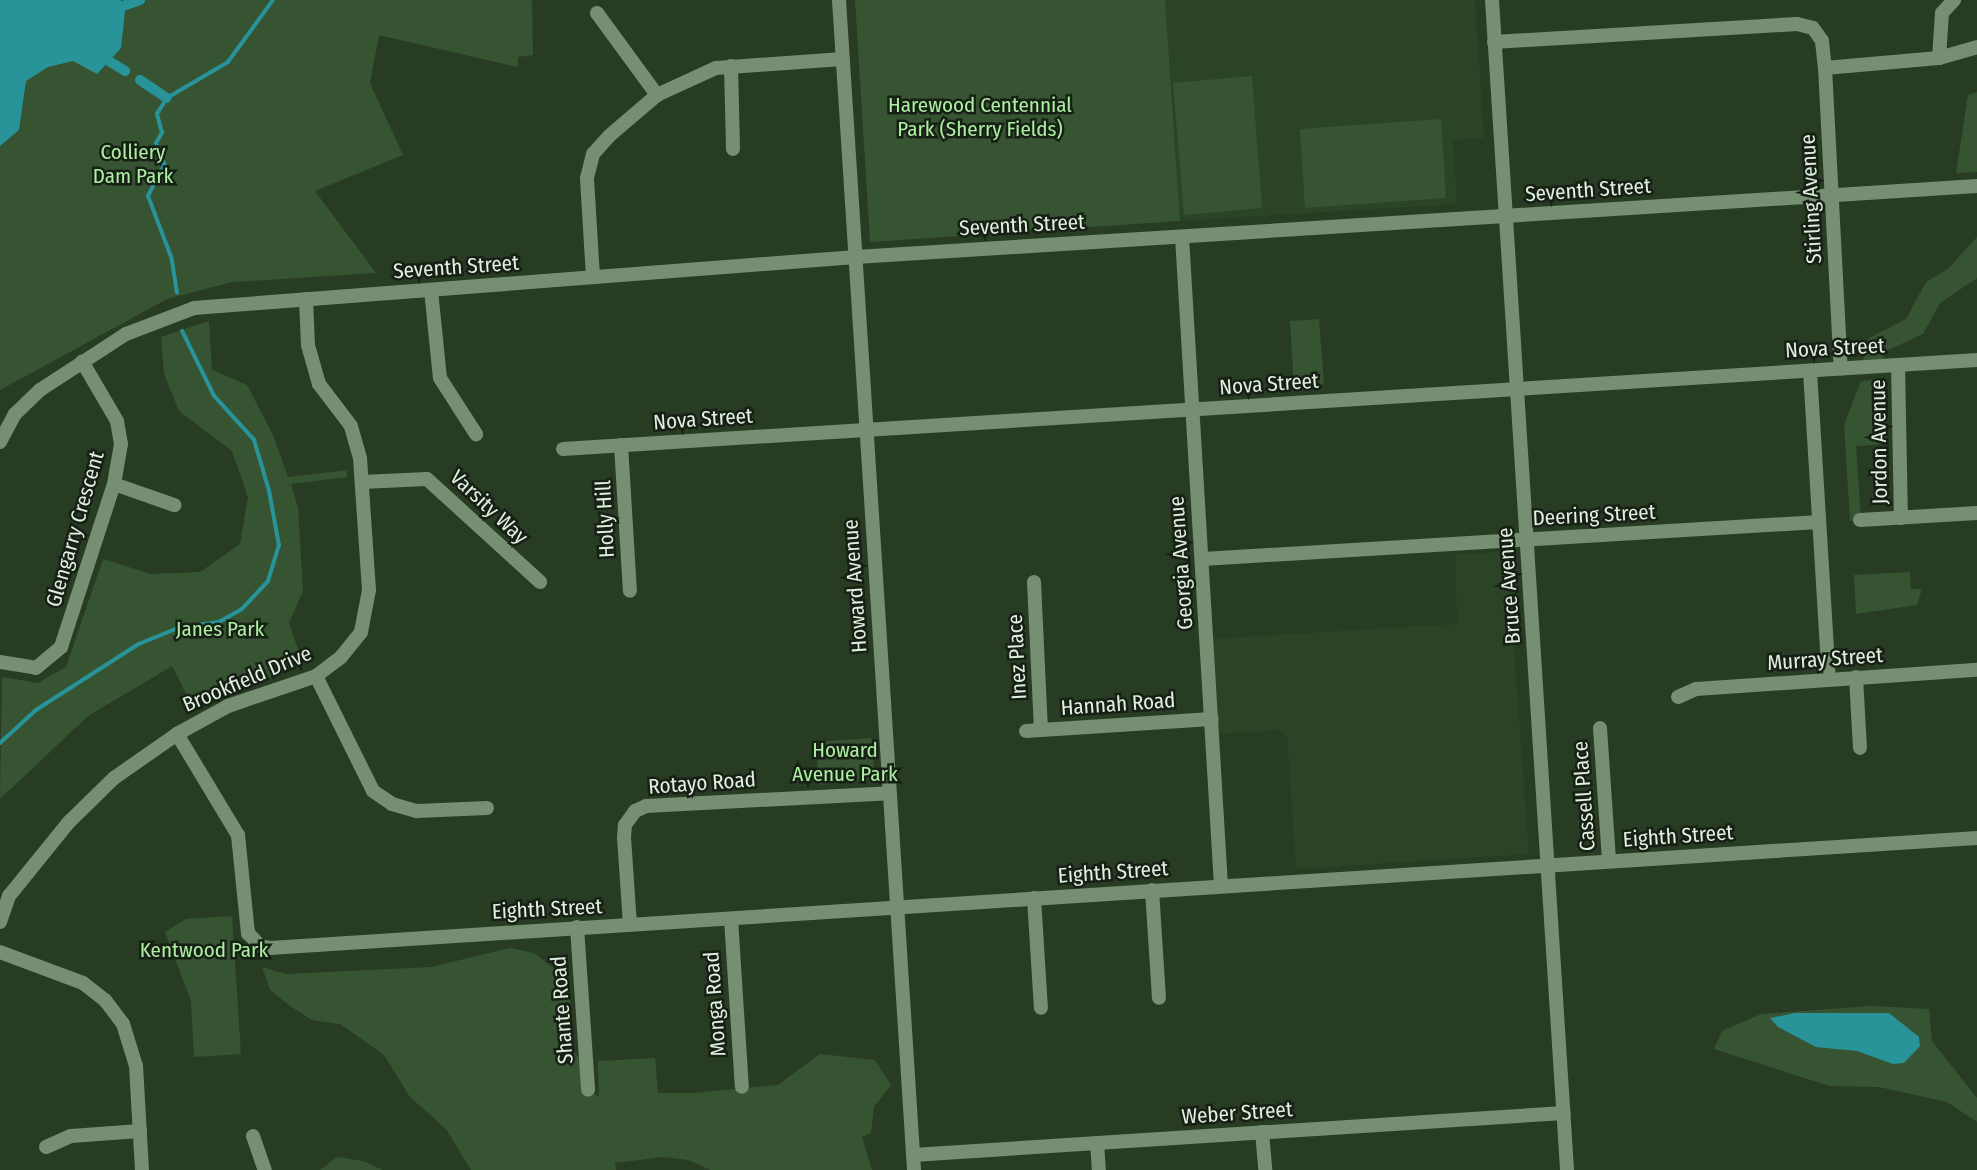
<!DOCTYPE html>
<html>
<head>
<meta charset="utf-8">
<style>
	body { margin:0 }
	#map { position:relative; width:1977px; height:1170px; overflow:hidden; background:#273c23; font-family:"Fira Sans Condensed",sans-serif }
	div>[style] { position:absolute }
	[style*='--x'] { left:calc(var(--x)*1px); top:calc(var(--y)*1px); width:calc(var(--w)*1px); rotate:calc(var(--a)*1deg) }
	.built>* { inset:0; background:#2a4425 }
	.green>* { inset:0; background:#375432 }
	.water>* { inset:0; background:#29939a }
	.stream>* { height:3.5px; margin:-1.75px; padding:0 1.75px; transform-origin:1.75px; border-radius:1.75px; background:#29939a }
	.canal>* { height:10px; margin:-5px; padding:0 5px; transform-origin:5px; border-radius:5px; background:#29939a }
	.minor>* { height:14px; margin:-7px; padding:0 7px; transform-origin:7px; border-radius:7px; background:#768e72 }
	span { translate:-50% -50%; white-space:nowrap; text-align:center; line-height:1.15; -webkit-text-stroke:5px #172015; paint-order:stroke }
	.park-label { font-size:21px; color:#adefa2 }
	.street-label { font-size:21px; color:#e2f0e0 }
</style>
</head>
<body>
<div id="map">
	<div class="built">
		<i style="clip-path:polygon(1165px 0,1475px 0,1484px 138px,1453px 140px,1457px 204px,1180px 221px)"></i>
		<i style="clip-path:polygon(1507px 552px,1529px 854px,1296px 869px,1287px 737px,1279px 730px,1216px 734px,1210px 639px,1457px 624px,1455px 554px)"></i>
	</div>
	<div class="green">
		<i style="clip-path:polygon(0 0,532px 0,533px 55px,518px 57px,518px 67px,379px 35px,370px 83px,403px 155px,315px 191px,376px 273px,232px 282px,167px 299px,0 390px)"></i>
		<i style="clip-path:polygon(855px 0,1165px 0,1180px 221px,870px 242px)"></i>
		<i style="clip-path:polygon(1252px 76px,1262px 208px,1184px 215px,1173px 83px)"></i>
		<i style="clip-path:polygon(1977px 92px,1977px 172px,1956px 173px,1968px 95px)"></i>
		<i style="clip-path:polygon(1441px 119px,1446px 198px,1305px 208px,1300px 129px)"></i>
		<i style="clip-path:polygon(1977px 237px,1977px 278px,1940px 303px,1923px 334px,1884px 352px,1882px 364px,1862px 365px,1869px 338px,1906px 319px,1926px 282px,1948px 269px)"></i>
		<i style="clip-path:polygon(1319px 319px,1324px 384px,1294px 386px,1290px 321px)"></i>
		<i style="clip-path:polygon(209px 321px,212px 370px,247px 385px,273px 435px,288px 477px,347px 470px,347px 477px,291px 484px,298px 508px,303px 591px,289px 623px,303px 664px,193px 707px,172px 666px,88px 716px,0 799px,2px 677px,38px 683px,66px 667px,103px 559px,151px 574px,200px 572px,240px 544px,248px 497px,232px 451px,179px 411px,164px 374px,161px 337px)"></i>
		<i style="clip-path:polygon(1886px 379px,1887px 444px,1856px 446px,1861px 520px,1850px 521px,1844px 425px,1861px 381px)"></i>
		<i style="clip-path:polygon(1910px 572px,1911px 589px,1922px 589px,1917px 605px,1856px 614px,1854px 575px)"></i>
		<i style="clip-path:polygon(872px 738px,874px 772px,870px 780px,819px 785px,816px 742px)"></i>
		<i style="clip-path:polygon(232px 916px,241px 1054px,194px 1057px,191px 1001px,165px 932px,186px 919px)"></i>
		<i style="clip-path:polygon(510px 948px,534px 953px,556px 970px,570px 992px,570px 1043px,583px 1066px,588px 1090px,599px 1097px,598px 1061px,655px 1058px,658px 1093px,694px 1093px,778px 1085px,820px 1054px,875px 1060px,891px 1085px,874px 1107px,871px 1133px,862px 1137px,872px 1170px,711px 1170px,688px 1160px,663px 1157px,615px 1163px,616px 1170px,471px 1170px,446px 1129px,410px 1097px,384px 1055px,340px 1024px,312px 1020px,290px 1006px,270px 990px,262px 967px,286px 974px,431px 967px)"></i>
		<i style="clip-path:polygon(1871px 1006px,1929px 1009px,1932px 1041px,1977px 1098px,1977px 1122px,1947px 1102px,1879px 1087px,1829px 1086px,1714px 1049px,1722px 1031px,1761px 1014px)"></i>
		<i style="clip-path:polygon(337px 1157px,363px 1161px,383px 1170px,320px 1170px)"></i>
	</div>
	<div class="water">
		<i style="clip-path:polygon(0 0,121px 0,125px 11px,121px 48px,97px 74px,73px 61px,48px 67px,26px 81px,19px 130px,0 146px)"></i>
		<i style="clip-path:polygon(1795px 1013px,1889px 1013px,1919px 1037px,1920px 1046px,1904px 1063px,1893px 1064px,1857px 1051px,1816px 1047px,1778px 1027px,1770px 1018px)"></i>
	</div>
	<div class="stream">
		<i style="--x:177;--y:293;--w:36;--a:-99"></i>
		<i style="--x:171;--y:257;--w:65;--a:-110.7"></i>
		<i style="--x:148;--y:196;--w:36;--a:-63"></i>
		<i style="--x:164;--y:164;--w:22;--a:-111"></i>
		<i style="--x:156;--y:143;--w:12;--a:-59"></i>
		<i style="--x:162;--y:133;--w:20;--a:-105"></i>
		<i style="--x:157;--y:114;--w:19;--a:-58"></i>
		<i style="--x:167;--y:98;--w:71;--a:-30.5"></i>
		<i style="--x:228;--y:62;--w:77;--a:-54"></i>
		<i style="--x:0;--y:743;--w:49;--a:-42.5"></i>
		<i style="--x:36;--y:710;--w:122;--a:-32.7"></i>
		<i style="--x:139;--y:644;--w:42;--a:-22.3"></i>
		<i style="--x:178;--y:628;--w:41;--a:-8.3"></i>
		<i style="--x:219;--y:622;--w:26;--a:-29"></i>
		<i style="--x:242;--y:609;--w:38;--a:-47"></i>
		<i style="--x:268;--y:581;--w:37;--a:-73"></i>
		<i style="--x:279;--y:546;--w:56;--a:-100.3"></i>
		<i style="--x:269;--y:491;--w:53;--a:-106.4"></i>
		<i style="--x:254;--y:440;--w:59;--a:-132.3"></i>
		<i style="--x:214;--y:396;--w:72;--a:-116.2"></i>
	</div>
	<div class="canal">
		<i style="--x:123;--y:6;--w:18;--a:-19"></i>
		<i style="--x:109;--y:61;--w:19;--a:32"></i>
		<i style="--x:140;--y:80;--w:32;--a:34"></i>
	</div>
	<div class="minor">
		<i style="--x:839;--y:0;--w:1172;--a:86.33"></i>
		<i style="--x:1492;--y:0;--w:1172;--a:86.33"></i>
		<i style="--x:597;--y:13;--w:102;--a:53.8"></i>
		<i style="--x:1494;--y:42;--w:304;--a:-3.4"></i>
		<i style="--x:1797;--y:24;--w:16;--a:14"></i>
		<i style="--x:1813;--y:28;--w:16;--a:55"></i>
		<i style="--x:1822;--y:41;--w:27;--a:84"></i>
		<i style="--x:1825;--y:68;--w:301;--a:87"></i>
		<i style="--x:1939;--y:58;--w:45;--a:-86.2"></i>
		<i style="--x:1942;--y:13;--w:18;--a:-47"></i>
		<i style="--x:731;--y:66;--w:83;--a:88.6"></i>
		<i style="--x:1825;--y:68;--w:114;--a:-5"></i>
		<i style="--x:1939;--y:58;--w:40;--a:-16"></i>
		<i style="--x:1182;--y:237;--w:650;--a:86.56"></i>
		<i style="--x:593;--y:277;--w:99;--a:-93.5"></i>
		<i style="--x:587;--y:178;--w:25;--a:-76"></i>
		<i style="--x:593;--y:154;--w:24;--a:-48"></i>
		<i style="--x:609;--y:136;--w:63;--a:-40.5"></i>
		<i style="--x:657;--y:95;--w:65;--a:-24.6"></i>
		<i style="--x:716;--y:68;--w:127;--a:-4.1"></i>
		<i style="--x:431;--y:290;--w:88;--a:84.2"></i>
		<i style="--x:440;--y:378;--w:67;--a:57.3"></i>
		<i style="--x:1898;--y:365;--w:153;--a:88.9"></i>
		<i style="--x:1810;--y:371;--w:309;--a:86.5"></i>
		<i style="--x:0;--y:442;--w:32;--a:-62"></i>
		<i style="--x:15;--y:414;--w:35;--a:-44"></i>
		<i style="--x:40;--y:390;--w:103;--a:-33.1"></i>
		<i style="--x:126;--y:334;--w:73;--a:-20.9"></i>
		<i style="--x:194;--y:308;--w:664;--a:-4.41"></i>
		<i style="--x:856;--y:257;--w:1123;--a:-3.62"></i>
		<i style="--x:621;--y:445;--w:146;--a:86.5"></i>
		<i style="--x:563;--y:449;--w:1417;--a:-3.6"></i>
		<i style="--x:362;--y:482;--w:65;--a:-2.6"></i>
		<i style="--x:427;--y:479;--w:153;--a:42.3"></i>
		<i style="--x:114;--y:484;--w:64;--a:19.3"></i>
		<i style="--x:1860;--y:520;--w:117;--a:-3.4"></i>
		<i style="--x:1203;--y:559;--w:617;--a:-3.44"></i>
		<i style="--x:1034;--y:582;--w:148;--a:87.3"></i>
		<i style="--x:0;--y:662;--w:36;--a:9"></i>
		<i style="--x:36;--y:668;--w:33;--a:-40"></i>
		<i style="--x:61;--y:647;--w:171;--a:-72"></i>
		<i style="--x:114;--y:484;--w:41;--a:-80.1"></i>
		<i style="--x:121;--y:444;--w:23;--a:-100"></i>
		<i style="--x:117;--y:421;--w:69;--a:-120.3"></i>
		<i style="--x:316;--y:676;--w:128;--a:63.6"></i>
		<i style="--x:373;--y:791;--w:23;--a:34"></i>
		<i style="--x:392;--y:804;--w:26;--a:16"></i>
		<i style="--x:417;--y:811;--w:70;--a:-2.5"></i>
		<i style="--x:1856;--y:677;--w:71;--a:86.8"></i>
		<i style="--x:1678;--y:697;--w:20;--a:-24"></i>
		<i style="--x:1696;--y:689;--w:282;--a:-3.9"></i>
		<i style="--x:1600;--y:728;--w:133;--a:86.1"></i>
		<i style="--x:1026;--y:731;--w:186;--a:-3.7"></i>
		<i style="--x:177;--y:734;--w:118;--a:58.9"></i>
		<i style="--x:238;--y:835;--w:99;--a:84.2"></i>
		<i style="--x:248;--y:933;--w:18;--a:47"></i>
		<i style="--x:260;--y:946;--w:10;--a:11"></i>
		<i style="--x:270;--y:948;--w:1711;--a:-3.69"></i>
		<i style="--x:1152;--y:890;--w:108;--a:86.3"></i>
		<i style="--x:1034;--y:898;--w:110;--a:86.4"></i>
		<i style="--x:731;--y:919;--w:168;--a:86.3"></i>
		<i style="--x:0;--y:922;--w:28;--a:-71"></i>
		<i style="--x:9;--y:896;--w:95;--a:-51"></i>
		<i style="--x:69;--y:822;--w:63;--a:-44.4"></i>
		<i style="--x:114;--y:778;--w:77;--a:-34.9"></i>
		<i style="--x:177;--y:734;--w:58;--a:-28.8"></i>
		<i style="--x:228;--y:706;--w:93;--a:-18.8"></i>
		<i style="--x:316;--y:676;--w:31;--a:-37"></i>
		<i style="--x:341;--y:657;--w:32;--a:-51"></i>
		<i style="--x:361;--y:632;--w:43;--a:-79.2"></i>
		<i style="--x:369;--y:590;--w:132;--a:-93.9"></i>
		<i style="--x:360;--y:458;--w:33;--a:-106"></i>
		<i style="--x:351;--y:426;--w:53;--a:-127.3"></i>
		<i style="--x:319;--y:384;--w:41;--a:-105.8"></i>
		<i style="--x:308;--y:345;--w:46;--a:-92.5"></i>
		<i style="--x:630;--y:925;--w:87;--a:-93.9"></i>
		<i style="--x:624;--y:838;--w:13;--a:-86"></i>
		<i style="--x:625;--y:825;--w:17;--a:-54"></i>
		<i style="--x:635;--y:811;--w:12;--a:-24"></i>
		<i style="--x:646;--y:806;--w:244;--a:-3"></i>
		<i style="--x:577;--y:927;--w:163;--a:86.1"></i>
		<i style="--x:0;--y:952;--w:89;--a:20.5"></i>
		<i style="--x:83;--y:983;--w:28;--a:38"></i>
		<i style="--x:105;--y:1000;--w:30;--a:53"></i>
		<i style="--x:123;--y:1024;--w:44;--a:72.8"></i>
		<i style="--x:136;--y:1066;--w:104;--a:86.7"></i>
		<i style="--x:1262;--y:1132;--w:38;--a:85"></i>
		<i style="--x:253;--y:1136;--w:36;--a:71"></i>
		<i style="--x:1097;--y:1143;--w:27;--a:86"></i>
		<i style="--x:46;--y:1147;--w:27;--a:-24"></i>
		<i style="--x:71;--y:1136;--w:69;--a:-4.1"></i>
		<i style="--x:913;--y:1155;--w:652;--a:-3.69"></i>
	</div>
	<div class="park-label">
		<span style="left:980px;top:117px">Harewood Centennial<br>Park (Sherry Fields)</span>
		<span style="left:133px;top:164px">Colliery<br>Dam Park</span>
		<span style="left:220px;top:629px">Janes Park</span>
		<span style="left:845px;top:762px">Howard<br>Avenue Park</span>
		<span style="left:204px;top:950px">Kentwood Park</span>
	</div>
	<div class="street-label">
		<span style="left:1588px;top:190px;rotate:-4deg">Seventh Street</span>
		<span style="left:1811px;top:199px;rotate:-93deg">Stirling Avenue</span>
		<span style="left:1022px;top:225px;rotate:-3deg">Seventh Street</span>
		<span style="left:456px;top:267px;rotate:-4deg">Seventh Street</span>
		<span style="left:1835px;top:348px;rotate:-3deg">Nova Street</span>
		<span style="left:1269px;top:384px;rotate:-4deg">Nova Street</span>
		<span style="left:703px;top:419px;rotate:-4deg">Nova Street</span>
		<span style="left:1879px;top:442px;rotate:-91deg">Jordon Avenue</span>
		<span style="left:489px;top:507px;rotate:43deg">Varsity Way</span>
		<span style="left:1594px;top:515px;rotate:-3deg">Deering Street</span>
		<span style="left:605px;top:519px;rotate:-93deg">Holly Hill</span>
		<span style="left:75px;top:529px;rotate:-74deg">Glengarry Crescent</span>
		<span style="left:1181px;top:563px;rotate:-94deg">Georgia Avenue</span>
		<span style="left:855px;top:586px;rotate:-94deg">Howard Avenue</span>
		<span style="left:1509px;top:586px;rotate:-94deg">Bruce Avenue</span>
		<span style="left:1017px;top:657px;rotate:-93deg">Inez Place</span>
		<span style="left:1825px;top:659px;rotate:-4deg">Murray Street</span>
		<span style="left:247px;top:679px;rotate:-23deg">Brookfield Drive</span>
		<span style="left:1118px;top:704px;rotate:-4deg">Hannah Road</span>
		<span style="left:702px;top:783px;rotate:-4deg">Rotayo Road</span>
		<span style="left:1584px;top:796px;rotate:-94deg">Cassell Place</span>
		<span style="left:1678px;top:836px;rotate:-4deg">Eighth Street</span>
		<span style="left:1113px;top:872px;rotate:-4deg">Eighth Street</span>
		<span style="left:547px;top:909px;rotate:-3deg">Eighth Street</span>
		<span style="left:715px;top:1004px;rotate:-94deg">Monga Road</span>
		<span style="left:562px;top:1010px;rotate:-94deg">Shante Road</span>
		<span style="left:1237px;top:1113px;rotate:-4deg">Weber Street</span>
	</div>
</div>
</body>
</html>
